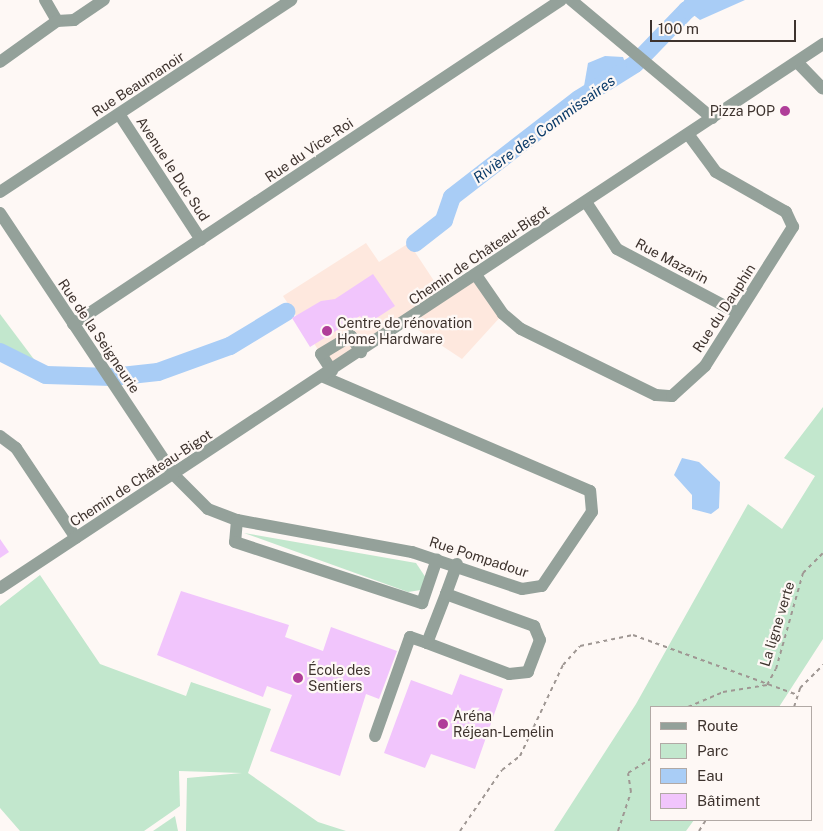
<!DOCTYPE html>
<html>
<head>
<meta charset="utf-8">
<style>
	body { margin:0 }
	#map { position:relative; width:823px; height:831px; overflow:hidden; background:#fef8f5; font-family:"Public Sans",sans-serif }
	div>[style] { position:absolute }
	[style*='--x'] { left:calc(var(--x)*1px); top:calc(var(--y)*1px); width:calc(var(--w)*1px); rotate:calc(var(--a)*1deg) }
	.built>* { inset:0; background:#fee8de }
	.green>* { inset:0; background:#c2e7cd }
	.water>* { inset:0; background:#a9cdf6 }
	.river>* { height:18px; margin:-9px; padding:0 9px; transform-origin:9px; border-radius:9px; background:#a9cdf6 }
	.building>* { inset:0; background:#f1c5fc }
	.path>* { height:2px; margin-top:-1px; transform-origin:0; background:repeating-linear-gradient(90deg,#9f9793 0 4px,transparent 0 8px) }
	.minor>* { height:12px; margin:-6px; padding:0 6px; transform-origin:6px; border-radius:6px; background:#94a19a }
	.dots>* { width:14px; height:14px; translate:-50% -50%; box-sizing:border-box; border:2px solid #fef8f5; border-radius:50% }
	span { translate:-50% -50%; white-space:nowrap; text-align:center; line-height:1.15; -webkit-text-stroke:4.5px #fef8f5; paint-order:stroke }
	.street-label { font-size:14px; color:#3e332e }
	.poi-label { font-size:14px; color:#3e332e }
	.right { translate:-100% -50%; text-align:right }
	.left { translate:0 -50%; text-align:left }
	.water-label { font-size:15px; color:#0c3c6a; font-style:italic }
	.legend { position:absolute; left:650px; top:706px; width:162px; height:115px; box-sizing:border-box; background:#fef8f5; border:1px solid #b1a9a5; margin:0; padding:6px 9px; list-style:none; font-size:15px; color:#3e332e }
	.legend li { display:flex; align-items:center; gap:10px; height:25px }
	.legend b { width:25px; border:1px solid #b1a9a5 }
	.scale { position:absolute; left:650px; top:20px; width:146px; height:22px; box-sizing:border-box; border:2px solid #3e332e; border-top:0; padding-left:6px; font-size:15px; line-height:18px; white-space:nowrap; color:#3e332e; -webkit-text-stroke:4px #fef8f5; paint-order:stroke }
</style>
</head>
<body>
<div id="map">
	<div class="built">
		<i style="clip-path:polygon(366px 243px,379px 262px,409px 243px,444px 296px,476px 275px,503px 314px,462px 359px,406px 322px,332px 371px,283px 296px)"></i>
	</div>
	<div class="green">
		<i style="clip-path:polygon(0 314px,45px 374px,46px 375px,0 352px)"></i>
		<i style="clip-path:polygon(823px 407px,823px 639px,779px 707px,652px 707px,652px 820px,694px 820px,686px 831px,554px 831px,636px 704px,748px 504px,782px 529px,815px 476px,784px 458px)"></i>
		<i style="clip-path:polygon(244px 533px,416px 563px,426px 578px,421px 590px,408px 592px)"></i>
		<i style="clip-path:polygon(40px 575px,100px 664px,186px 696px,191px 682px,271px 709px,248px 773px,318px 822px,346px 831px,186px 831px,187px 778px,242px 773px,179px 771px,180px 806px,144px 831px,20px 831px,0 808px,0 606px)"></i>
		<i style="clip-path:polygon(175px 816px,178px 831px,153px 831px)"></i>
	</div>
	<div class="water">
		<i style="clip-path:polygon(684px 0,745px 0,700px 20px,687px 10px)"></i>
		<i style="clip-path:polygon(605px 56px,623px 57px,630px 75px,601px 95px,583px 92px,588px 63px)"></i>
		<i style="clip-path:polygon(682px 458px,699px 462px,720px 482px,719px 508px,711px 514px,692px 509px,692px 495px,674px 475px)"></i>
	</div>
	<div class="river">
		<i style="--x:415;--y:243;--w:37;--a:-38"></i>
		<i style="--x:444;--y:220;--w:24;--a:-71"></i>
		<i style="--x:452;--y:197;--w:160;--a:-37.7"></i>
		<i style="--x:579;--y:99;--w:66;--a:-32"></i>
		<i style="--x:635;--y:64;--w:75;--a:-46.1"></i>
		<i style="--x:687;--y:10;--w:18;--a:-34"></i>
		<i style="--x:0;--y:352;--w:51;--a:26.6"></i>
		<i style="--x:46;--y:375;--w:66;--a:1.7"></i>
		<i style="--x:112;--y:377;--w:46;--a:-6.2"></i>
		<i style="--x:158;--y:372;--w:77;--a:-19.9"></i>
		<i style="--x:230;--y:346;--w:66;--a:-31.3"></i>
	</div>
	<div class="building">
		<i style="clip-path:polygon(373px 274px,395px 306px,366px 325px,360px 316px,310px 347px,292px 318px,321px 301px,335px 299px)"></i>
		<i style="clip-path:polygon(0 539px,9px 552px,0 558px)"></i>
		<i style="clip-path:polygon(181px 591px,289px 625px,285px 637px,323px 651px,331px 627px,397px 651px,379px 699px,366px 694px,340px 776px,270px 751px,292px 695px,267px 686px,263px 697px,157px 655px)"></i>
		<i style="clip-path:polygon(460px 674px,503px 689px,475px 769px,431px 754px,425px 768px,384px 753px,411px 680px,452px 695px)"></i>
	</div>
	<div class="path">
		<i style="--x:688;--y:707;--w:38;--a:-23"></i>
		<i style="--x:723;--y:692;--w:45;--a:-9"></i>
		<i style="--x:767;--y:685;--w:18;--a:-61"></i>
		<i style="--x:776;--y:669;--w:100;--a:-74.3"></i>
		<i style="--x:803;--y:573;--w:28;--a:-45"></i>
		<i style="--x:794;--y:707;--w:20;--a:-72"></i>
		<i style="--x:800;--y:688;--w:33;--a:-45"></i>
		<i style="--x:460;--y:831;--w:74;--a:-55.5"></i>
		<i style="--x:502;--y:770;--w:23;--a:-38"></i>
		<i style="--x:520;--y:756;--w:101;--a:-64.7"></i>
		<i style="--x:563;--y:665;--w:25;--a:-48"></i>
		<i style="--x:580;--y:646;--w:54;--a:-11.7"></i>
		<i style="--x:633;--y:635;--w:176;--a:20"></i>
		<i style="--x:618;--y:831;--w:41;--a:-71.6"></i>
		<i style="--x:631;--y:792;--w:19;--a:-99"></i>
		<i style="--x:628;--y:773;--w:28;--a:-32"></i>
		<i style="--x:699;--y:831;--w:13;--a:-58"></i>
	</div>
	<div class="minor">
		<i style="--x:45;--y:0;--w:24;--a:60"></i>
		<i style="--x:571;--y:0;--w:184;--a:39.9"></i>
		<i style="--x:57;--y:21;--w:17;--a:-3"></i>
		<i style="--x:74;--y:20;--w:36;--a:-34"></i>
		<i style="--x:0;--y:62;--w:70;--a:-35.7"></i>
		<i style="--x:797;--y:62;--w:37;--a:46"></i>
		<i style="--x:119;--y:114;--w:150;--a:56.9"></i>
		<i style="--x:0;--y:192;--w:349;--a:-33.4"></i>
		<i style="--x:586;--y:202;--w:56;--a:56.6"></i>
		<i style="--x:617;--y:249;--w:135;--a:27.9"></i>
		<i style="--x:0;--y:213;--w:315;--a:56.4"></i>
		<i style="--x:174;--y:475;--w:48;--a:45"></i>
		<i style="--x:208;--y:509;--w:31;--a:21"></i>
		<i style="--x:237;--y:520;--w:178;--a:10.4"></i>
		<i style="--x:412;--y:552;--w:116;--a:18.6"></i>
		<i style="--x:522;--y:589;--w:20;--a:-9"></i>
		<i style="--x:542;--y:586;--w:89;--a:-56"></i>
		<i style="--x:592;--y:512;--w:21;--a:-95"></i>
		<i style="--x:590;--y:491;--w:289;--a:-156.8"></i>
		<i style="--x:476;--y:275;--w:47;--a:55.3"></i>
		<i style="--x:503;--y:314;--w:23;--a:40"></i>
		<i style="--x:521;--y:329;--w:150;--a:26.1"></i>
		<i style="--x:656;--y:395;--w:16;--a:4"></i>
		<i style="--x:672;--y:396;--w:45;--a:-42.3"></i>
		<i style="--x:705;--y:366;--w:165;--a:-57.7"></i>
		<i style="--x:793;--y:227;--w:17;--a:-115"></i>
		<i style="--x:786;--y:212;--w:81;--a:-150.3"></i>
		<i style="--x:716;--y:172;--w:47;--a:-126.4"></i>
		<i style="--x:73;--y:324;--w:586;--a:-33.58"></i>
		<i style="--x:332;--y:371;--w:20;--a:-123"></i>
		<i style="--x:321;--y:354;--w:35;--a:-31"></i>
		<i style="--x:351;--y:336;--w:19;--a:58"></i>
		<i style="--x:0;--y:436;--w:20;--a:37"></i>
		<i style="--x:16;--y:448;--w:108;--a:56.3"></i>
		<i style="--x:237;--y:520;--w:22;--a:95"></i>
		<i style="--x:235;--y:542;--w:197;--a:18.1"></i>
		<i style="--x:422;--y:603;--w:46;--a:-71.2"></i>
		<i style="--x:0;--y:588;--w:987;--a:-33.46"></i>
		<i style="--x:446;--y:594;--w:94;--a:20"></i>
		<i style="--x:534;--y:626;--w:15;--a:67"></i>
		<i style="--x:540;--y:640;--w:34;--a:111"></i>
		<i style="--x:528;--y:672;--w:19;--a:174"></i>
		<i style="--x:509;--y:674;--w:88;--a:-159.3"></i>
		<i style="--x:427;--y:643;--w:53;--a:-68.8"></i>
		<i style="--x:446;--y:594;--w:32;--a:-70"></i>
		<i style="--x:375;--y:736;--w:105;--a:-70.5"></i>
		<i style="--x:410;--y:637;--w:18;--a:19"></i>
	</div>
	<div class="dots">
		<i style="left:785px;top:111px;background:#b03e99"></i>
		<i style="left:327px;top:331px;background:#b03e99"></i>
		<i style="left:298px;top:678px;background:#b03e99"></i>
		<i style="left:443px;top:724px;background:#b03e99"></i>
	</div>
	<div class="street-label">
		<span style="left:138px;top:84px;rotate:-33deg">Rue Beaumanoir</span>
		<span style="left:309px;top:150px;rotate:-34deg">Rue du Vice-Roi</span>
		<span style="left:173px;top:169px;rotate:57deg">Avenue le Duc Sud</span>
		<span style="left:479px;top:255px;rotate:-34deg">Chemin de Château-Bigot</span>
		<span style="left:672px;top:261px;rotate:28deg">Rue Mazarin</span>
		<span style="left:724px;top:308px;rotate:-57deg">Rue du Dauphin</span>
		<span style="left:99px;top:336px;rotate:56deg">Rue de la Seigneurie</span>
		<span style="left:141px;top:478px;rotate:-33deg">Chemin de Château-Bigot</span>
		<span style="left:479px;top:557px;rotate:18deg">Rue Pompadour</span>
		<span style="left:777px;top:624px;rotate:-73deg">La ligne verte</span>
	</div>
	<div class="poi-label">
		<span class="right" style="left:775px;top:111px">Pizza POP</span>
		<span class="left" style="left:337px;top:331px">Centre de rénovation<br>Home Hardware</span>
		<span class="left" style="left:308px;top:678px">École des<br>Sentiers</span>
		<span class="left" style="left:453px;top:724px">Aréna<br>Réjean‑Lemelin</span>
	</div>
	<div class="water-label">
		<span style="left:544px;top:129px;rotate:-36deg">Rivière des Commissaires</span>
	</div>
	<ul class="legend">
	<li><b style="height:6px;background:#94a19a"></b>Route</li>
	<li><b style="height:14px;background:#c2e7cd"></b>Parc</li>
	<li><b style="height:14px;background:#a9cdf6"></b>Eau</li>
	<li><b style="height:14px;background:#f1c5fc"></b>Bâtiment</li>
	</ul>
	<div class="scale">100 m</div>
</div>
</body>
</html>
